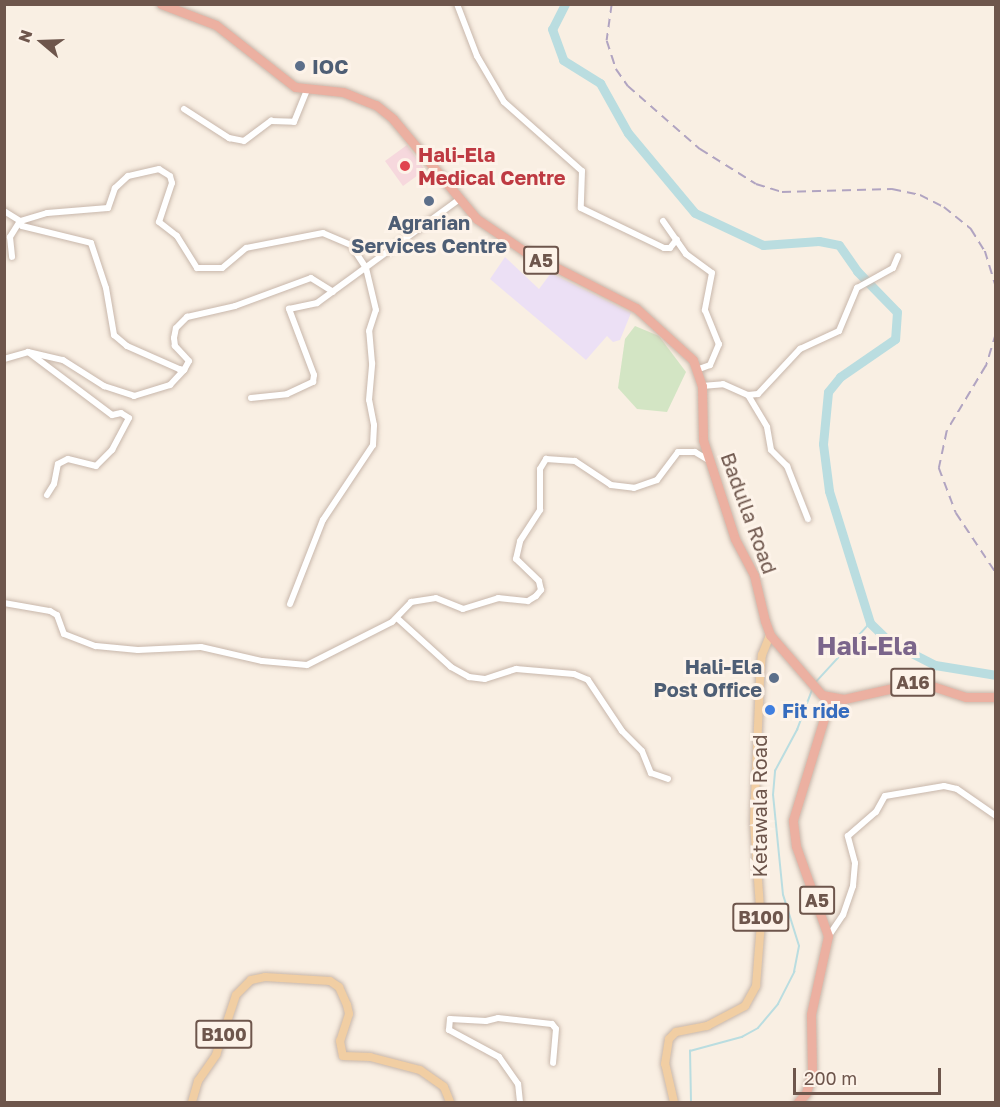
<!DOCTYPE html>
<html>
<head>
<meta charset="utf-8">
<style>
	body { margin:0 }
	#map { position:relative; width:1000px; height:1107px; overflow:hidden; background:#f9efe3; font-family:"Golos Text",sans-serif }
	div>[style] { position:absolute }
	[style*='--x'] { left:calc(var(--x)*1px); top:calc(var(--y)*1px); width:calc(var(--w)*1px); rotate:calc(var(--a)*1deg) }
	.education>* { inset:0; background:#ece0f5 }
	.medical>* { inset:0; background:#f6d8dd }
	.green>* { inset:0; background:#d3e5c4 }
	.stream>* { height:1.5px; margin:-0.75px; padding:0 0.75px; transform-origin:0.75px; border-radius:0.75px; background:#badde0 }
	.river>* { height:9px; margin:-4.5px; padding:0 4.5px; transform-origin:4.5px; border-radius:4.5px; background:#badde0 }
	.roads { filter:drop-shadow(0 0 2px #c8b7ab) drop-shadow(0 0 2px #c8b7ab) }
	.minor>* { height:6px; margin:-3px; padding:0 3px; transform-origin:3px; border-radius:3px; background:#fff }
	.major>* { height:8px; margin:-4px; padding:0 4px; transform-origin:4px; border-radius:4px; background:#f1cea3 }
	.highway>* { height:9px; margin:-4.5px; padding:0 4.5px; transform-origin:4.5px; border-radius:4.5px; background:#ecb0a1 }
	.rail>* { height:1.5px; margin-top:-0.75px; transform-origin:0; background:repeating-linear-gradient(90deg,#b1a4c1 0 9px,transparent 0 15px) }
	.dots>* { width:16px; height:16px; translate:-50% -50%; box-sizing:border-box; border:3px solid #fdf3e9; border-radius:50% }
	span { translate:-50% -50%; white-space:nowrap; text-align:center; line-height:1.15; -webkit-text-stroke:6px #fdf3e9; paint-order:stroke }
	.shield-label span { padding:2px 4px; background:#fdf3e9; border:2px solid; border-radius:4px; -webkit-text-stroke-width:0 }
	.shield-label { font-size:18px; color:#6e564c; font-weight:700 }
	.service-label { font-size:20px; color:#4e5e75; font-weight:700 }
	.left { translate:0 -50%; text-align:left }
	.right { translate:-100% -50%; text-align:right }
	.health-label { font-size:20px; color:#be3a42; font-weight:700 }
	.street-label { font-size:20px; color:#6e564c }
	.shop-label { font-size:20px; color:#366cbe; font-weight:700 }
	.district-label { font-size:26px; color:#7b658b; font-weight:700 }
	.frame { position:absolute; inset:0; border:6px solid #6e564c; pointer-events:none }
	.north { position:absolute; left:12px; top:12px; width:60px; height:60px; -webkit-text-stroke:4px #fdf3e9; paint-order:stroke; rotate:289deg; font-size:16px; font-weight:700; line-height:24px; text-align:center; color:#6e564c }
	.north::after { content:''; display:block; margin:auto; width:21px; height:27px; background:#6e564c; clip-path:polygon(50% 0,100% 100%,50% 72%,0 100%) }
	.scale { position:absolute; left:793px; top:1068px; width:148px; height:27px; box-sizing:border-box; border:3px solid #6e564c; border-top:0; padding-left:8px; font-size:18px; line-height:21px; white-space:nowrap; color:#6e564c; -webkit-text-stroke:4px #fdf3e9; paint-order:stroke }
</style>
</head>
<body>
<div id="map">
	<div class="education">
		<i style="clip-path:polygon(505px 257px,539px 289px,551px 273px,631px 313px,620px 340px,613px 342px,607px 336px,586px 360px,490px 279px)"></i>
	</div>
	<div class="medical">
		<i style="clip-path:polygon(407px 145px,425px 170px,403px 186px,385px 161px)"></i>
	</div>
	<div class="green">
		<i style="clip-path:polygon(635px 326px,659px 336px,686px 372px,667px 412px,637px 409px,618px 388px,625px 339px)"></i>
	</div>
	<div class="stream">
		<i style="--x:815;--y:683;--w:81;--a:-47.5"></i>
		<i style="--x:691;--y:1102;--w:51;--a:-91.1"></i>
		<i style="--x:690;--y:1051;--w:54;--a:-15.1"></i>
		<i style="--x:742;--y:1037;--w:18;--a:-29"></i>
		<i style="--x:758;--y:1028;--w:31;--a:-50"></i>
		<i style="--x:778;--y:1004;--w:36;--a:-63"></i>
		<i style="--x:794;--y:972;--w:26;--a:-79"></i>
		<i style="--x:799;--y:946;--w:53;--a:-107.4"></i>
		<i style="--x:783;--y:895;--w:100;--a:-95.7"></i>
		<i style="--x:773;--y:795;--w:24;--a:-85"></i>
		<i style="--x:775;--y:771;--w:47;--a:-61.8"></i>
		<i style="--x:797;--y:730;--w:43;--a:-69.4"></i>
	</div>
	<div class="river">
		<i style="--x:565;--y:4;--w:28;--a:117"></i>
		<i style="--x:552;--y:29;--w:33;--a:70"></i>
		<i style="--x:563;--y:60;--w:44;--a:31.9"></i>
		<i style="--x:600;--y:83;--w:57;--a:60.8"></i>
		<i style="--x:628;--y:133;--w:104;--a:50.1"></i>
		<i style="--x:695;--y:213;--w:75;--a:25.2"></i>
		<i style="--x:763;--y:245;--w:56;--a:-4.1"></i>
		<i style="--x:819;--y:241;--w:20;--a:11"></i>
		<i style="--x:839;--y:245;--w:32;--a:55"></i>
		<i style="--x:857;--y:271;--w:57;--a:45.7"></i>
		<i style="--x:897;--y:312;--w:27;--a:94"></i>
		<i style="--x:895;--y:339;--w:67;--a:145.4"></i>
		<i style="--x:840;--y:377;--w:19;--a:129"></i>
		<i style="--x:828;--y:392;--w:52;--a:95.5"></i>
		<i style="--x:823;--y:444;--w:47;--a:82.7"></i>
		<i style="--x:829;--y:491;--w:138;--a:72.7"></i>
		<i style="--x:870;--y:623;--w:28;--a:44"></i>
		<i style="--x:890;--y:642;--w:51;--a:27.1"></i>
		<i style="--x:935;--y:665;--w:62;--a:9.3"></i>
	</div>
	<div class="roads">
		<div class="minor">
			<i style="--x:457;--y:4;--w:56;--a:69"></i>
			<i style="--x:477;--y:56;--w:53;--a:59.6"></i>
			<i style="--x:504;--y:102;--w:104;--a:41.5"></i>
			<i style="--x:582;--y:171;--w:37;--a:92"></i>
			<i style="--x:581;--y:208;--w:92;--a:25.7"></i>
			<i style="--x:664;--y:248;--w:6;--a:0"></i>
			<i style="--x:670;--y:248;--w:11;--a:-52"></i>
			<i style="--x:184;--y:109;--w:54;--a:32.8"></i>
			<i style="--x:229;--y:138;--w:15;--a:11"></i>
			<i style="--x:244;--y:141;--w:34;--a:-37"></i>
			<i style="--x:271;--y:121;--w:23;--a:2"></i>
			<i style="--x:294;--y:122;--w:35;--a:-68"></i>
			<i style="--x:4;--y:211;--w:19;--a:32"></i>
			<i style="--x:20;--y:221;--w:19;--a:122"></i>
			<i style="--x:10;--y:237;--w:20;--a:84"></i>
			<i style="--x:663;--y:221;--w:40;--a:55.1"></i>
			<i style="--x:686;--y:254;--w:32;--a:36"></i>
			<i style="--x:712;--y:273;--w:38;--a:101"></i>
			<i style="--x:705;--y:310;--w:37;--a:68"></i>
			<i style="--x:719;--y:344;--w:23;--a:113"></i>
			<i style="--x:710;--y:365;--w:12;--a:160"></i>
			<i style="--x:4;--y:359;--w:25;--a:-16"></i>
			<i style="--x:702;--y:386;--w:21;--a:-5"></i>
			<i style="--x:723;--y:384;--w:27;--a:24"></i>
			<i style="--x:748;--y:395;--w:10;--a:-6"></i>
			<i style="--x:758;--y:394;--w:62;--a:-47"></i>
			<i style="--x:800;--y:349;--w:43;--a:-24.8"></i>
			<i style="--x:839;--y:331;--w:47;--a:-67.3"></i>
			<i style="--x:857;--y:288;--w:41;--a:-29.1"></i>
			<i style="--x:893;--y:268;--w:13;--a:-67"></i>
			<i style="--x:748;--y:395;--w:37;--a:59"></i>
			<i style="--x:767;--y:427;--w:23;--a:80"></i>
			<i style="--x:771;--y:450;--w:23;--a:45"></i>
			<i style="--x:787;--y:466;--w:57;--a:68.4"></i>
			<i style="--x:251;--y:398;--w:36;--a:-6"></i>
			<i style="--x:287;--y:394;--w:29;--a:-25"></i>
			<i style="--x:313;--y:382;--w:7;--a:-82"></i>
			<i style="--x:314;--y:375;--w:71;--a:-110.7"></i>
			<i style="--x:289;--y:309;--w:29;--a:-12"></i>
			<i style="--x:317;--y:303;--w:175;--a:-36.1"></i>
			<i style="--x:47;--y:495;--w:13;--a:-58"></i>
			<i style="--x:54;--y:484;--w:20;--a:-79"></i>
			<i style="--x:58;--y:464;--w:11;--a:-27"></i>
			<i style="--x:68;--y:459;--w:29;--a:14"></i>
			<i style="--x:96;--y:466;--w:23;--a:-45"></i>
			<i style="--x:112;--y:450;--w:36;--a:-62"></i>
			<i style="--x:129;--y:418;--w:9;--a:-148"></i>
			<i style="--x:121;--y:413;--w:9;--a:167"></i>
			<i style="--x:112;--y:415;--w:105;--a:-143.1"></i>
			<i style="--x:28;--y:352;--w:36;--a:13"></i>
			<i style="--x:63;--y:360;--w:49;--a:32.4"></i>
			<i style="--x:104;--y:386;--w:32;--a:18"></i>
			<i style="--x:134;--y:396;--w:38;--a:-17"></i>
			<i style="--x:170;--y:385;--w:21;--a:-47"></i>
			<i style="--x:4;--y:603;--w:47;--a:9.9"></i>
			<i style="--x:50;--y:611;--w:8;--a:30"></i>
			<i style="--x:57;--y:615;--w:20;--a:70"></i>
			<i style="--x:64;--y:634;--w:34;--a:21"></i>
			<i style="--x:96;--y:646;--w:42;--a:5.4"></i>
			<i style="--x:138;--y:650;--w:63;--a:-2.7"></i>
			<i style="--x:201;--y:647;--w:63;--a:12.9"></i>
			<i style="--x:262;--y:661;--w:45;--a:5.1"></i>
			<i style="--x:307;--y:665;--w:95;--a:-26.8"></i>
			<i style="--x:392;--y:622;--w:28;--a:-46"></i>
			<i style="--x:411;--y:602;--w:25;--a:-9"></i>
			<i style="--x:436;--y:598;--w:29;--a:22"></i>
			<i style="--x:463;--y:609;--w:37;--a:-17"></i>
			<i style="--x:498;--y:598;--w:30;--a:6"></i>
			<i style="--x:528;--y:601;--w:9;--a:-32"></i>
			<i style="--x:536;--y:596;--w:8;--a:-50"></i>
			<i style="--x:541;--y:590;--w:9;--a:-103"></i>
			<i style="--x:539;--y:581;--w:32;--a:-136"></i>
			<i style="--x:516;--y:559;--w:18;--a:-77"></i>
			<i style="--x:520;--y:541;--w:37;--a:-57"></i>
			<i style="--x:540;--y:510;--w:41;--a:-90"></i>
			<i style="--x:540;--y:469;--w:12;--a:-59"></i>
			<i style="--x:546;--y:459;--w:29;--a:4"></i>
			<i style="--x:575;--y:461;--w:43;--a:33.7"></i>
			<i style="--x:611;--y:485;--w:23;--a:7"></i>
			<i style="--x:634;--y:488;--w:24;--a:-19"></i>
			<i style="--x:657;--y:480;--w:35;--a:-53"></i>
			<i style="--x:678;--y:452;--w:17;--a:0"></i>
			<i style="--x:695;--y:452;--w:17;--a:31"></i>
			<i style="--x:290;--y:604;--w:90;--a:-68.6"></i>
			<i style="--x:323;--y:520;--w:90;--a:-56.3"></i>
			<i style="--x:373;--y:445;--w:20;--a:-87"></i>
			<i style="--x:374;--y:425;--w:25;--a:-101"></i>
			<i style="--x:369;--y:400;--w:37;--a:-85"></i>
			<i style="--x:372;--y:363;--w:32;--a:-95"></i>
			<i style="--x:369;--y:331;--w:22;--a:-72"></i>
			<i style="--x:376;--y:310;--w:43;--a:-103.4"></i>
			<i style="--x:366;--y:268;--w:27;--a:-123"></i>
			<i style="--x:351;--y:245;--w:30;--a:-157"></i>
			<i style="--x:323;--y:233;--w:78;--a:169"></i>
			<i style="--x:246;--y:248;--w:31;--a:140"></i>
			<i style="--x:222;--y:268;--w:25;--a:180"></i>
			<i style="--x:197;--y:268;--w:38;--a:-122"></i>
			<i style="--x:177;--y:236;--w:23;--a:-142"></i>
			<i style="--x:159;--y:222;--w:41;--a:-71.6"></i>
			<i style="--x:172;--y:183;--w:7;--a:-106"></i>
			<i style="--x:170;--y:176;--w:13;--a:-148"></i>
			<i style="--x:159;--y:169;--w:32;--a:167"></i>
			<i style="--x:128;--y:176;--w:18;--a:137"></i>
			<i style="--x:115;--y:188;--w:21;--a:109"></i>
			<i style="--x:108;--y:208;--w:61;--a:175.3"></i>
			<i style="--x:47;--y:213;--w:28;--a:163"></i>
			<i style="--x:20;--y:221;--w:5;--a:68"></i>
			<i style="--x:22;--y:226;--w:71;--a:13.8"></i>
			<i style="--x:91;--y:243;--w:47;--a:71.6"></i>
			<i style="--x:106;--y:288;--w:48;--a:80.3"></i>
			<i style="--x:114;--y:335;--w:17;--a:40"></i>
			<i style="--x:127;--y:346;--w:57;--a:23.9"></i>
			<i style="--x:179;--y:369;--w:5;--a:11"></i>
			<i style="--x:184;--y:370;--w:10;--a:-61"></i>
			<i style="--x:189;--y:361;--w:21;--a:-133"></i>
			<i style="--x:175;--y:346;--w:8;--a:-97"></i>
			<i style="--x:174;--y:338;--w:10;--a:-79"></i>
			<i style="--x:176;--y:328;--w:16;--a:-45"></i>
			<i style="--x:187;--y:317;--w:49;--a:-12.9"></i>
			<i style="--x:235;--y:306;--w:81;--a:-20.2"></i>
			<i style="--x:311;--y:278;--w:26;--a:32"></i>
			<i style="--x:397;--y:618;--w:73;--a:42.2"></i>
			<i style="--x:451;--y:667;--w:21;--a:29"></i>
			<i style="--x:469;--y:677;--w:16;--a:7"></i>
			<i style="--x:485;--y:679;--w:33;--a:-18"></i>
			<i style="--x:516;--y:669;--w:58;--a:4.9"></i>
			<i style="--x:574;--y:674;--w:15;--a:23"></i>
			<i style="--x:588;--y:680;--w:61;--a:56.3"></i>
			<i style="--x:622;--y:731;--w:28;--a:45"></i>
			<i style="--x:642;--y:751;--w:24;--a:68"></i>
			<i style="--x:651;--y:773;--w:18;--a:19"></i>
			<i style="--x:828;--y:937;--w:27;--a:-56"></i>
			<i style="--x:843;--y:915;--w:31;--a:-71"></i>
			<i style="--x:853;--y:886;--w:23;--a:-85"></i>
			<i style="--x:855;--y:863;--w:28;--a:-105"></i>
			<i style="--x:848;--y:836;--w:37;--a:-41"></i>
			<i style="--x:876;--y:812;--w:18;--a:-61"></i>
			<i style="--x:885;--y:796;--w:60;--a:-9.6"></i>
			<i style="--x:944;--y:786;--w:13;--a:13"></i>
			<i style="--x:957;--y:789;--w:47;--a:34.7"></i>
			<i style="--x:520;--y:1102;--w:18;--a:-96"></i>
			<i style="--x:518;--y:1084;--w:33;--a:-125"></i>
			<i style="--x:499;--y:1057;--w:57;--a:-151.6"></i>
			<i style="--x:449;--y:1030;--w:11;--a:-85"></i>
			<i style="--x:450;--y:1019;--w:36;--a:3"></i>
			<i style="--x:486;--y:1021;--w:12;--a:-14"></i>
			<i style="--x:498;--y:1018;--w:54;--a:6.3"></i>
			<i style="--x:552;--y:1024;--w:6;--a:51"></i>
			<i style="--x:556;--y:1029;--w:34;--a:95"></i>
		</div>
		<div class="major">
			<i style="--x:192;--y:1102;--w:22;--a:-74"></i>
			<i style="--x:198;--y:1081;--w:32;--a:-55"></i>
			<i style="--x:216;--y:1055;--w:63;--a:-71.6"></i>
			<i style="--x:236;--y:995;--w:21;--a:-45"></i>
			<i style="--x:251;--y:980;--w:14;--a:-12"></i>
			<i style="--x:265;--y:977;--w:65;--a:3.5"></i>
			<i style="--x:330;--y:981;--w:11;--a:34"></i>
			<i style="--x:339;--y:987;--w:20;--a:66"></i>
			<i style="--x:347;--y:1005;--w:9;--a:77"></i>
			<i style="--x:349;--y:1014;--w:28;--a:108"></i>
			<i style="--x:340;--y:1041;--w:15;--a:79"></i>
			<i style="--x:343;--y:1056;--w:27;--a:2"></i>
			<i style="--x:370;--y:1057;--w:52;--a:14.6"></i>
			<i style="--x:420;--y:1070;--w:29;--a:35"></i>
			<i style="--x:444;--y:1087;--w:16;--a:68"></i>
			<i style="--x:674;--y:1102;--w:39;--a:-103"></i>
			<i style="--x:665;--y:1064;--w:25;--a:-81"></i>
			<i style="--x:669;--y:1039;--w:10;--a:-45"></i>
			<i style="--x:676;--y:1032;--w:32;--a:-11"></i>
			<i style="--x:707;--y:1026;--w:43;--a:-27.8"></i>
			<i style="--x:745;--y:1006;--w:23;--a:-61"></i>
			<i style="--x:756;--y:986;--w:64;--a:-85.5"></i>
			<i style="--x:761;--y:922;--w:100;--a:-94"></i>
			<i style="--x:754;--y:822;--w:146;--a:-87.6"></i>
			<i style="--x:760;--y:676;--w:21;--a:-85"></i>
			<i style="--x:762;--y:655;--w:22;--a:-68"></i>
		</div>
		<div class="highway">
			<i style="--x:161;--y:4;--w:59;--a:20.9"></i>
			<i style="--x:216;--y:25;--w:100;--a:38.1"></i>
			<i style="--x:295;--y:87;--w:48;--a:5.9"></i>
			<i style="--x:343;--y:92;--w:35;--a:22"></i>
			<i style="--x:376;--y:105;--w:22;--a:39"></i>
			<i style="--x:393;--y:119;--w:131;--a:50"></i>
			<i style="--x:477;--y:219;--w:57;--a:34.2"></i>
			<i style="--x:524;--y:251;--w:126;--a:27"></i>
			<i style="--x:636;--y:308;--w:77;--a:42.4"></i>
			<i style="--x:693;--y:360;--w:28;--a:71"></i>
			<i style="--x:702;--y:386;--w:54;--a:88.9"></i>
			<i style="--x:703;--y:440;--w:104;--a:72.1"></i>
			<i style="--x:735;--y:539;--w:41;--a:62.2"></i>
			<i style="--x:754;--y:575;--w:47;--a:76.6"></i>
			<i style="--x:765;--y:621;--w:15;--a:70"></i>
			<i style="--x:770;--y:635;--w:79;--a:49.1"></i>
			<i style="--x:822;--y:695;--w:22;--a:10"></i>
			<i style="--x:844;--y:699;--w:78;--a:-12.6"></i>
			<i style="--x:920;--y:682;--w:48;--a:18.1"></i>
			<i style="--x:966;--y:697;--w:30;--a:0"></i>
			<i style="--x:798;--y:1102;--w:12;--a:-48"></i>
			<i style="--x:806;--y:1093;--w:21;--a:-73"></i>
			<i style="--x:812;--y:1073;--w:59;--a:-91"></i>
			<i style="--x:811;--y:1014;--w:80;--a:-77.7"></i>
			<i style="--x:828;--y:936;--w:96;--a:-109.6"></i>
			<i style="--x:796;--y:846;--w:26;--a:-97"></i>
			<i style="--x:793;--y:820;--w:127;--a:-73"></i>
		</div>
	</div>
	<div class="rail">
		<i style="--x:612;--y:4;--w:37;--a:98"></i>
		<i style="--x:607;--y:41;--w:29;--a:72"></i>
		<i style="--x:616;--y:69;--w:21;--a:55"></i>
		<i style="--x:628;--y:86;--w:96;--a:41.2"></i>
		<i style="--x:700;--y:149;--w:66;--a:32"></i>
		<i style="--x:756;--y:184;--w:27;--a:17"></i>
		<i style="--x:782;--y:192;--w:110;--a:-1.6"></i>
		<i style="--x:892;--y:189;--w:29;--a:12"></i>
		<i style="--x:920;--y:195;--w:27;--a:27"></i>
		<i style="--x:944;--y:207;--w:35;--a:39"></i>
		<i style="--x:971;--y:229;--w:26;--a:58"></i>
		<i style="--x:985;--y:251;--w:38;--a:73"></i>
		<i style="--x:996;--y:334;--w:34;--a:107"></i>
		<i style="--x:986;--y:366;--w:76;--a:121"></i>
		<i style="--x:947;--y:431;--w:38;--a:102"></i>
		<i style="--x:939;--y:468;--w:48;--a:69.3"></i>
		<i style="--x:956;--y:513;--w:72;--a:56.3"></i>
	</div>
	<div class="dots">
		<i style="left:300px;top:66px;background:#5c6f8a"></i>
		<i style="left:405px;top:166px;background:#e0444e"></i>
		<i style="left:429px;top:201px;background:#5c6f8a"></i>
		<i style="left:774px;top:678px;background:#5c6f8a"></i>
		<i style="left:770px;top:710px;background:#3f7fe0"></i>
	</div>
	<div class="shield-label">
		<span style="left:541px;top:260px">A5</span>
		<span style="left:913px;top:682px">A16</span>
		<span style="left:817px;top:900px">A5</span>
		<span style="left:761px;top:917px">B100</span>
		<span style="left:224px;top:1034px">B100</span>
	</div>
	<div class="service-label">
		<span class="left" style="left:312px;top:66px">IOC</span>
		<span style="left:429px;top:234px">Agrarian<br>Services Centre</span>
		<span class="right" style="left:762px;top:678px">Hali-Ela<br>Post Office</span>
	</div>
	<div class="health-label">
		<span class="left" style="left:418px;top:166px">Hali-Ela<br>Medical Centre</span>
	</div>
	<div class="street-label">
		<span style="left:749px;top:513px;rotate:70deg">Badulla Road</span>
		<span style="left:759px;top:806px;rotate:-90deg">Ketawala Road</span>
	</div>
	<div class="shop-label">
		<span class="left" style="left:782px;top:710px">Fit ride</span>
	</div>
	<div class="district-label">
		<span style="left:867px;top:646px">Hali-Ela</span>
	</div>
	<div class="frame"></div>
	<div class="north">N</div>
	<div class="scale">200 m</div>
</div>
</body>
</html>
